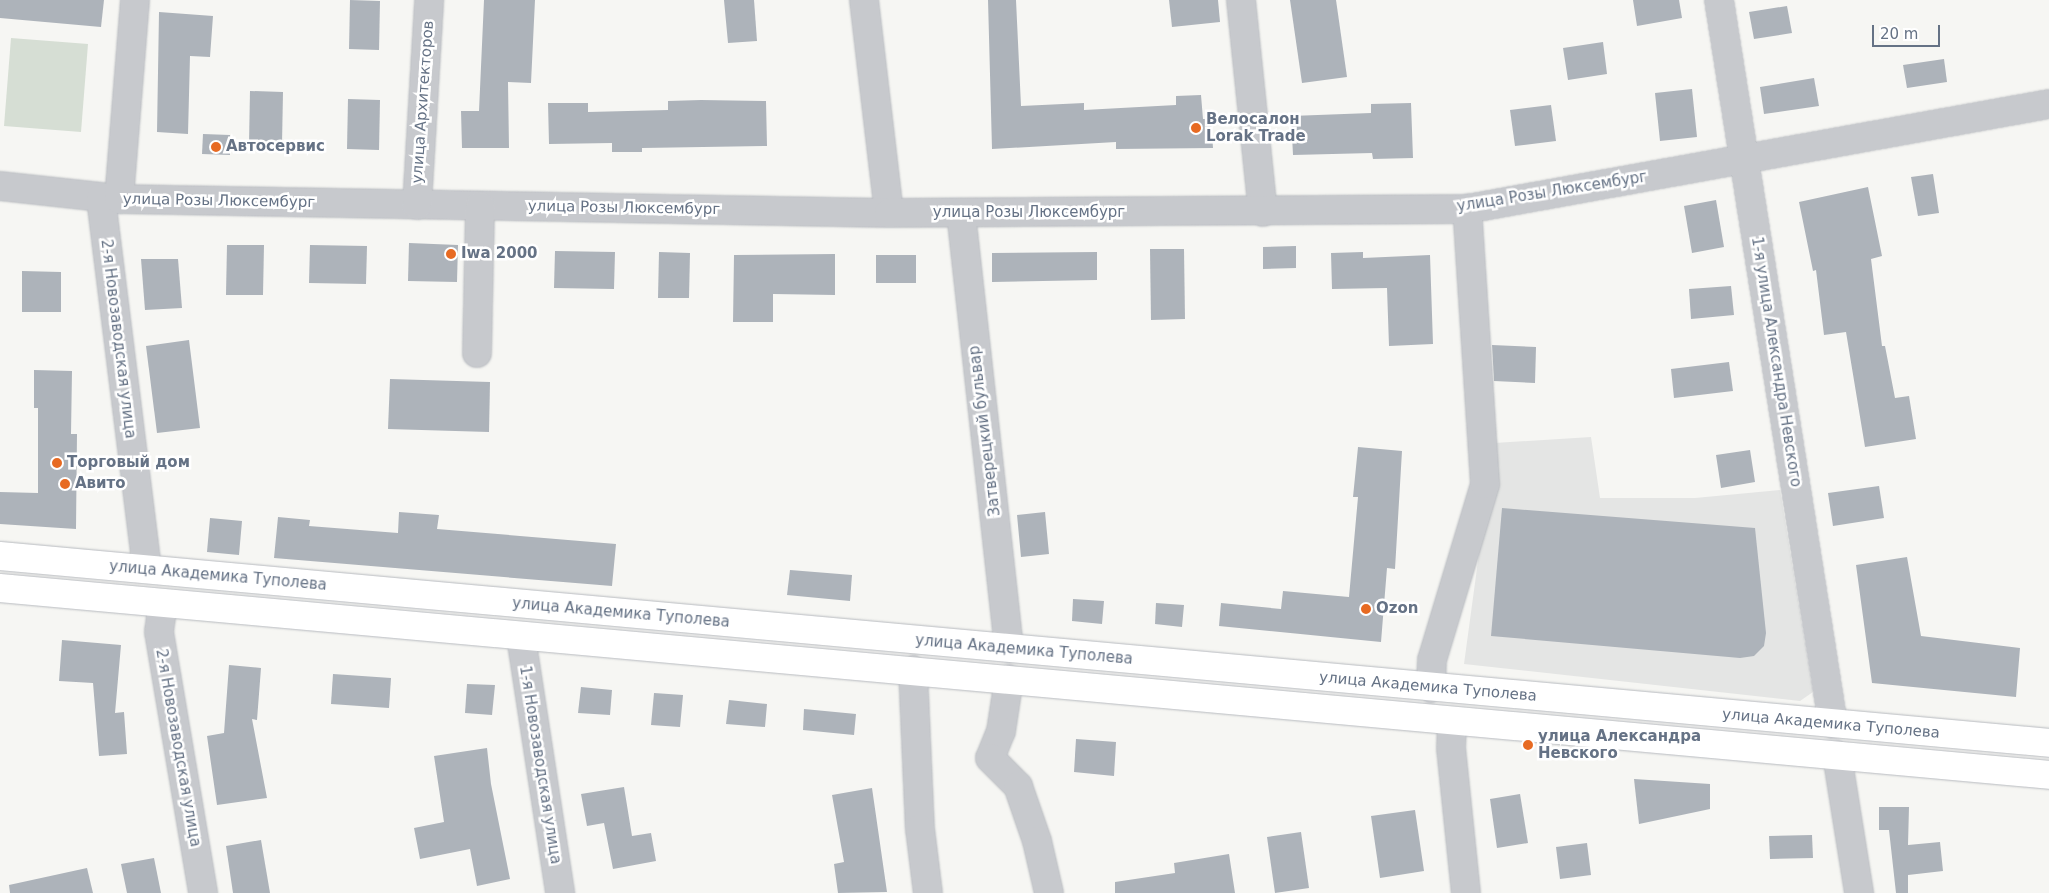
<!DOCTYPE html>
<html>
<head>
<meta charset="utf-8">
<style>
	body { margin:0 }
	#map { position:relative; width:2049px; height:893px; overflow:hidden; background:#f6f6f3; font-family:"DejaVu Sans",sans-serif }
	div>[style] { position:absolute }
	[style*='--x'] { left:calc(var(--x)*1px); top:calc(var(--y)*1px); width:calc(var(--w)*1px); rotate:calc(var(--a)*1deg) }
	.built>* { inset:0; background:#e4e5e4 }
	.green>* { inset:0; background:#d6ded4 }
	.building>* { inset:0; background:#adb3ba }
	.roads { filter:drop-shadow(0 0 1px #b7babf) drop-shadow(0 0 1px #b7babf) }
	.minor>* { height:28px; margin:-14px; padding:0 14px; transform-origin:14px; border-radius:14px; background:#c7c9cd }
	.major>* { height:28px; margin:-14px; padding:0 14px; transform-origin:14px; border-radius:14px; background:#fff }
	.dots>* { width:14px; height:14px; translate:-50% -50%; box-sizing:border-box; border:2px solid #fff; border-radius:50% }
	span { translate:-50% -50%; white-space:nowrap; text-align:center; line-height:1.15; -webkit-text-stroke:5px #fff; paint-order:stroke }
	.street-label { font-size:15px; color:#657285 }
	.poi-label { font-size:15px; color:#657285; font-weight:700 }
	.left { translate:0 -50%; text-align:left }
	.scale { position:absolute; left:1872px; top:25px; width:68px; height:22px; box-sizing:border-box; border:2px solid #657285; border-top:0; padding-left:6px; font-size:15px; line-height:18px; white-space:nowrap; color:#657285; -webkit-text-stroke:4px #fff; paint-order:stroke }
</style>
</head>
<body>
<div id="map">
	<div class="built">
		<i style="clip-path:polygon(1591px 437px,1600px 498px,1695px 498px,1780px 490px,1813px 692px,1800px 701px,1464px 664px,1494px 443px)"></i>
	</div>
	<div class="green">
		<i style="clip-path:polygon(11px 38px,88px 44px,81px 132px,4px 126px)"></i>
	</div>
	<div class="building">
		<i style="clip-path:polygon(0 0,104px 0,101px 27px,0 18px)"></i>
		<i style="clip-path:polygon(350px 0,380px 1px,379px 50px,349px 49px)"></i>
		<i style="clip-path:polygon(484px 0,535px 0,531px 83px,508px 82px,509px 148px,462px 148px,461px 111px,479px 111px)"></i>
		<i style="clip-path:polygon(724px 0,754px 0,757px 41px,728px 43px)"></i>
		<i style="clip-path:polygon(988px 0,1016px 0,1021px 106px,1084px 103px,1084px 110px,1176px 105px,1176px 96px,1201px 95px,1203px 119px,1211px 119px,1213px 148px,1116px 149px,1116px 142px,992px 149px)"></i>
		<i style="clip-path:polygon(1169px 0,1218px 0,1220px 22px,1172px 27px)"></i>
		<i style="clip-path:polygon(1290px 0,1336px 0,1347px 77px,1302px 83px)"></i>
		<i style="clip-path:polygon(1633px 0,1679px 0,1682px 18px,1637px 26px)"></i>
		<i style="clip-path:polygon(1787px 6px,1792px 33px,1754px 39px,1749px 12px)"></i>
		<i style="clip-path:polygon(159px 12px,213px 16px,210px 57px,190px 56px,188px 134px,157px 132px)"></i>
		<i style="clip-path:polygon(1603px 42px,1607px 74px,1568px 80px,1563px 48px)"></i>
		<i style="clip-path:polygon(1944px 59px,1947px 82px,1907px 88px,1903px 65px)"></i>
		<i style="clip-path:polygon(1814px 78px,1819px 106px,1764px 114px,1760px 87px)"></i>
		<i style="clip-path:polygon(1692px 89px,1697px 137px,1660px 141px,1655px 93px)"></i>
		<i style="clip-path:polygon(250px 91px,283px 92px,282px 144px,249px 144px)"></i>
		<i style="clip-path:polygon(348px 99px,380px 100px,379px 150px,347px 149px)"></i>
		<i style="clip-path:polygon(701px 100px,766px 101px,767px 146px,642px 148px,642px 152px,612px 152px,612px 143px,549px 144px,548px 103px,588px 103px,588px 112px,668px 110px,668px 101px)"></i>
		<i style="clip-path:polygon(1411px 103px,1413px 158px,1373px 159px,1372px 153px,1293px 155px,1291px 116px,1371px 113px,1371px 104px)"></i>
		<i style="clip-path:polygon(1551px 105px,1556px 141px,1515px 146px,1510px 110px)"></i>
		<i style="clip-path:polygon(203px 134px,230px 135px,230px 155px,202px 154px)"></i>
		<i style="clip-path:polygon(1933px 174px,1939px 213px,1918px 216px,1911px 177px)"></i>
		<i style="clip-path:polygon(1868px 187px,1882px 256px,1871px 259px,1882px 346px,1885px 346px,1895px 398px,1909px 396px,1916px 439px,1865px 447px,1846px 332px,1824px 335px,1816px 270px,1813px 271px,1799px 202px)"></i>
		<i style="clip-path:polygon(1716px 200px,1724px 247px,1692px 253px,1684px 206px)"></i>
		<i style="clip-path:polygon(409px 243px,458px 245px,457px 282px,408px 281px)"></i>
		<i style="clip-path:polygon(227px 245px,264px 245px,263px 295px,226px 295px)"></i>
		<i style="clip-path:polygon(310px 245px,367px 246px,366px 284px,309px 283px)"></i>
		<i style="clip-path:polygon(1296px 246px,1296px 268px,1263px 269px,1263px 247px)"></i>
		<i style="clip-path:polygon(1150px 249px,1184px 249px,1185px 319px,1151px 320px)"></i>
		<i style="clip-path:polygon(555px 251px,615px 252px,614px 289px,554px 288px)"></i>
		<i style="clip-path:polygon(659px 252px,690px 253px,689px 298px,658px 298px)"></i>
		<i style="clip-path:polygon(1097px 252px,1097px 280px,992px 282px,992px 253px)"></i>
		<i style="clip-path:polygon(1363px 252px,1363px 258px,1430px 255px,1433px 344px,1389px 346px,1387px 288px,1332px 289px,1331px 253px)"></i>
		<i style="clip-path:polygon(835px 254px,835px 295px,773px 294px,773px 322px,733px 322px,734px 255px)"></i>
		<i style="clip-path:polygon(876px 255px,916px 255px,916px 283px,876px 283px)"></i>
		<i style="clip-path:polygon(141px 259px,178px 259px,182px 308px,145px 310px)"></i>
		<i style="clip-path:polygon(22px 271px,61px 272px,61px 312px,22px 312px)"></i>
		<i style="clip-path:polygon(1731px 286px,1734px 315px,1691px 319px,1689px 289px)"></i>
		<i style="clip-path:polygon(189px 340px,200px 428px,157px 433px,146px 346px)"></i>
		<i style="clip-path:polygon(1492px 345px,1536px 347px,1535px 383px,1494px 381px)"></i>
		<i style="clip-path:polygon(1729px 362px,1733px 391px,1674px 398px,1671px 369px)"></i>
		<i style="clip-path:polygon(34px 370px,72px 371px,71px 434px,77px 434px,76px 529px,0 524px,0 492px,38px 493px,38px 408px,34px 408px)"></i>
		<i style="clip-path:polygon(390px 379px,490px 382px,489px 432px,388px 429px)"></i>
		<i style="clip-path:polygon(1358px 447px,1402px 451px,1395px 569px,1387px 568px,1381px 642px,1219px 626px,1221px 603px,1281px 609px,1283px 591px,1349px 597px,1358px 497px,1353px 497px)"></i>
		<i style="clip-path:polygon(1750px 450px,1755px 482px,1721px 488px,1716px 455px)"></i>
		<i style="clip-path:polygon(1879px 486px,1884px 518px,1833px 526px,1828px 493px)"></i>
		<i style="clip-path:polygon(1502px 508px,1755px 528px,1766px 633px,1764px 646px,1754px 656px,1740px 658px,1491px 636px)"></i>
		<i style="clip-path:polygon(399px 512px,439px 515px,437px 529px,616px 544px,612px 586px,274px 558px,278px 517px,310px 520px,309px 526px,398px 533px)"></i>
		<i style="clip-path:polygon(1045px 512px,1049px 554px,1021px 557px,1017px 515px)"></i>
		<i style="clip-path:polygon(210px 518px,242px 521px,239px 555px,207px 552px)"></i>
		<i style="clip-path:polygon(1907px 557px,1921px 636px,2020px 648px,2016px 697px,1872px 683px,1856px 565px)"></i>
		<i style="clip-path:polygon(790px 570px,852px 575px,850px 601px,787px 595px)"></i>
		<i style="clip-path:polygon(1073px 599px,1104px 601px,1102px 624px,1072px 621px)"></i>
		<i style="clip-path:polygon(1156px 603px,1184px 605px,1182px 627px,1155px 624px)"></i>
		<i style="clip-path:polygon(62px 640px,121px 645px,115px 713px,124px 712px,127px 754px,99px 756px,93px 683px,59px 681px)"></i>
		<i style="clip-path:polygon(229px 665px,261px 668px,257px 720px,252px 719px,267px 798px,217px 805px,207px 736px,224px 733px)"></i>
		<i style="clip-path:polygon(333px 674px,391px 678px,389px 708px,331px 704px)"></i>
		<i style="clip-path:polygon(467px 684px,495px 685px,492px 715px,465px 713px)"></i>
		<i style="clip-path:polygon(581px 687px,612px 690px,610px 715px,578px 713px)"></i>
		<i style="clip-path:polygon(654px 693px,683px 695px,680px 727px,651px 725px)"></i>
		<i style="clip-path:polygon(729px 700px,767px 704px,765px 727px,726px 724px)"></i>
		<i style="clip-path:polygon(804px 709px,856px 714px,854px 735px,803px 730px)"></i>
		<i style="clip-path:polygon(1076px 739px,1116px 742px,1114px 776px,1074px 772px)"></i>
		<i style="clip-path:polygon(487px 748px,491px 784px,510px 879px,477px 886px,470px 849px,420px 859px,414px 828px,444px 822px,434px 756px)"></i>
		<i style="clip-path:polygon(1634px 779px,1710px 784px,1710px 809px,1639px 824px)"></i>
		<i style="clip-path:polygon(624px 787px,632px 836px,651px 833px,656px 861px,613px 869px,604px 823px,587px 826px,581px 794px)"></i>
		<i style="clip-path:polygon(872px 788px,887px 892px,838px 893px,834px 864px,844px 862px,832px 795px)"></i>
		<i style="clip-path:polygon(1520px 794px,1528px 843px,1497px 848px,1490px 799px)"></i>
		<i style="clip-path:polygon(1879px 807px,1909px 807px,1908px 845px,1940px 842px,1943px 871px,1908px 875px,1908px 893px,1896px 893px,1889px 830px,1879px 830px)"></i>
		<i style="clip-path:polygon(1415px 810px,1424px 871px,1380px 878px,1371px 816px)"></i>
		<i style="clip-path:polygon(1301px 832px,1309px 888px,1275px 893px,1267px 837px)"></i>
		<i style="clip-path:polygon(1812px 835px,1813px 858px,1770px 859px,1769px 836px)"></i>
		<i style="clip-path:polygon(261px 840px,270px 893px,233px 893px,226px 846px)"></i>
		<i style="clip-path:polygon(1587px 843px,1591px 875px,1560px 879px,1556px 847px)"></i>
		<i style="clip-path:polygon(1229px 854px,1235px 893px,1115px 893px,1115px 882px,1175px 873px,1174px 863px)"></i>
		<i style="clip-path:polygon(154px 858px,161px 893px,127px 893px,121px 864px)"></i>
		<i style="clip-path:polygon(87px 868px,93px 893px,10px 893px,9px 885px)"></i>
	</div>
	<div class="roads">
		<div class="minor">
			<i style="--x:864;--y:0;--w:214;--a:83.3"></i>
			<i style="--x:1241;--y:0;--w:213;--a:84.1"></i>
			<i style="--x:1719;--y:0;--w:733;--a:81.05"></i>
			<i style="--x:0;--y:186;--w:120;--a:6.2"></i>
			<i style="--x:119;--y:199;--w:770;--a:1.04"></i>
			<i style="--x:889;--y:213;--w:578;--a:-0.4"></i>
			<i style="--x:1467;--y:209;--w:591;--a:-10.23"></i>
			<i style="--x:101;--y:199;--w:373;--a:82.9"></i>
			<i style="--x:119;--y:199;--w:200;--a:-85.4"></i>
			<i style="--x:417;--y:205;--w:205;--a:-86.6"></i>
			<i style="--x:961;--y:213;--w:438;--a:83.7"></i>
			<i style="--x:477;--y:353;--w:147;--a:-88.8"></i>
			<i style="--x:163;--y:603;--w:29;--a:98"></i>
			<i style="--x:159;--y:632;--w:265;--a:80.4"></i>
			<i style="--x:521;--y:637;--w:259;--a:81.3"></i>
			<i style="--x:913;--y:670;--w:159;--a:87.5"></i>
			<i style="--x:920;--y:829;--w:64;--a:82.9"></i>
			<i style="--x:1009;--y:679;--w:53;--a:98.7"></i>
			<i style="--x:1001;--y:731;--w:29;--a:112"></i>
			<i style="--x:990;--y:758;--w:40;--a:45"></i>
			<i style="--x:1018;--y:786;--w:58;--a:70.9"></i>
			<i style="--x:1037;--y:841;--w:53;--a:77"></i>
			<i style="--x:1431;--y:688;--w:28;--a:-88"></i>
			<i style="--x:1432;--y:660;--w:184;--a:-73.2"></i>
			<i style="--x:1485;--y:484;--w:276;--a:-93.7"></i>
			<i style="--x:1452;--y:721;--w:27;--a:92"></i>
			<i style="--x:1451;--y:748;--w:146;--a:84.1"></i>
			<i style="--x:1837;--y:755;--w:140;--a:80.9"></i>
		</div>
		<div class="major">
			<i style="--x:0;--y:556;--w:2058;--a:5.21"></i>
			<i style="--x:0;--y:588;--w:2058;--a:5.21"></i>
		</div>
	</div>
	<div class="dots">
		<i style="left:1196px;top:128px;background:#e76a22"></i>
		<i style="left:216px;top:147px;background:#e76a22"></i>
		<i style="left:451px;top:254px;background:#e76a22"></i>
		<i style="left:57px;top:463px;background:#e76a22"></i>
		<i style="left:65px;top:484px;background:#e76a22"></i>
		<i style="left:1366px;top:609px;background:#e76a22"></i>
		<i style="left:1528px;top:745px;background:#e76a22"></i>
	</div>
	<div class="street-label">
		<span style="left:423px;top:102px;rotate:-86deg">улица Архитекторов</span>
		<span style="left:1552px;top:192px;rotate:-9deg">улица Розы Люксембург</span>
		<span style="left:219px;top:201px;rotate:1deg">улица Розы Люксембург</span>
		<span style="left:624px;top:208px;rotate:1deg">улица Розы Люксембург</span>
		<span style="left:1029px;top:213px">улица Розы Люксембург</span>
		<span style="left:118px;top:339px;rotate:83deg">2-я Новозаводская улица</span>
		<span style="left:1776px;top:362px;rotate:81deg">1-я улица Александра Невского</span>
		<span style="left:985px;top:431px;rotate:-97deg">Затверецкий бульвар</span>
		<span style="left:218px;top:576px;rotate:5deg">улица Академика Туполева</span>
		<span style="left:621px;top:613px;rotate:5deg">улица Академика Туполева</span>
		<span style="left:1024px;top:650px;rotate:5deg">улица Академика Туполева</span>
		<span style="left:1428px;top:687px;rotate:5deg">улица Академика Туполева</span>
		<span style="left:1831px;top:724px;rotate:5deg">улица Академика Туполева</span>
		<span style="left:178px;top:748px;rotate:80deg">2-я Новозаводская улица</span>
		<span style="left:540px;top:765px;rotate:81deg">1-я Новозаводская улица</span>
	</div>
	<div class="poi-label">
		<span class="left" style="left:1206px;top:128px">Велосалон<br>Lorak Trade</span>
		<span class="left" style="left:226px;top:147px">Автосервис</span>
		<span class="left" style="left:461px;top:254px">Iwa 2000</span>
		<span class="left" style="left:67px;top:463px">Торговый дом</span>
		<span class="left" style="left:75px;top:484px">Авито</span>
		<span class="left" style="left:1376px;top:609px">Ozon</span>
		<span class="left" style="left:1538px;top:745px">улица Александра<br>Невского</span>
	</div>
	<div class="scale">20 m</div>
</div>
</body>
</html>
